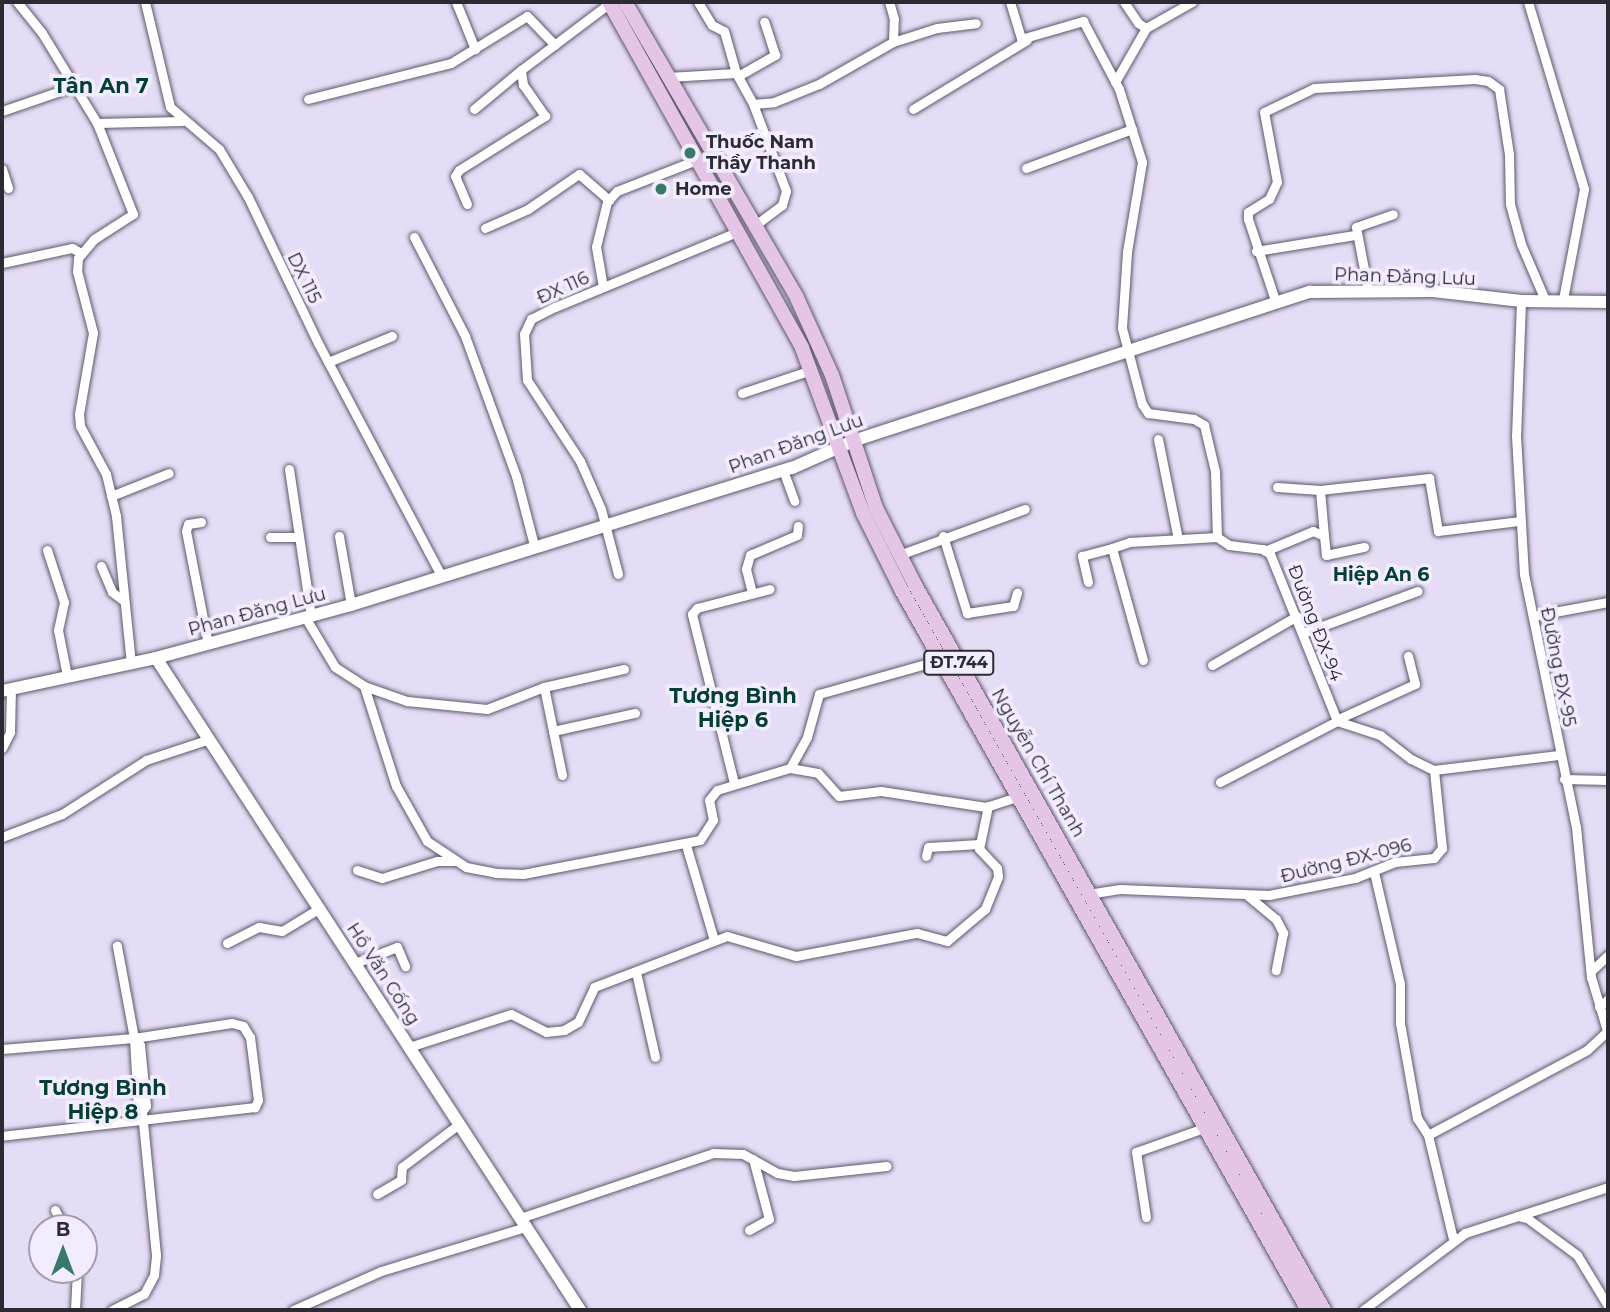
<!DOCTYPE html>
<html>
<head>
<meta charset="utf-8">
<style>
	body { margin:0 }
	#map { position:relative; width:1610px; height:1312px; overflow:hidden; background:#e5ddf5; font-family:Montserrat,sans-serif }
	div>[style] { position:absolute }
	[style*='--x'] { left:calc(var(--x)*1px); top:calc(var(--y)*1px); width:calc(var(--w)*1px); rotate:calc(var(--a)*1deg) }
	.roads { filter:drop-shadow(0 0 2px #5f586c) drop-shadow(0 0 2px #5f586c) }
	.street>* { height:9px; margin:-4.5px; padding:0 4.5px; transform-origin:4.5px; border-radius:4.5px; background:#fff }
	.secondary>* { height:12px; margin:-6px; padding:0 6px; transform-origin:6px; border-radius:6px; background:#fff }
	.primary>* { height:14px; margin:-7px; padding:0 7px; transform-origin:7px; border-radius:7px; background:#e4c5e5 }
	.dots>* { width:19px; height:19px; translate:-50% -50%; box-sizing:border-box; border:4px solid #f2ecff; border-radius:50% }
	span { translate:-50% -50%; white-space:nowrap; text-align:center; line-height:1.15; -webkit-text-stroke:7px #f2ecff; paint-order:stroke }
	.shield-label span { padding:2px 5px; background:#f2ecff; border:2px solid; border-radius:5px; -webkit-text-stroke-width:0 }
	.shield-label { font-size:16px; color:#2c2a32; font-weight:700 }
	.poi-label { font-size:18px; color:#2c2a32; font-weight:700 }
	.left { translate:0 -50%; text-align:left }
	.street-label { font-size:18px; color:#2c2a32 }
	.neighbourhood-label { font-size:19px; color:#053f32; font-weight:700 }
	.quarter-label { font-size:21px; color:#053f32; font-weight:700 }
	.frame { position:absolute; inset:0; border:4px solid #2c2a32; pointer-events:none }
	.north { position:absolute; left:28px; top:1214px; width:70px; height:70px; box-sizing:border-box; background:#f2ecff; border:2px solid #a39ead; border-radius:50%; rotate:0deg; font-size:19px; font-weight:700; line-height:28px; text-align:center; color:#2c2a32 }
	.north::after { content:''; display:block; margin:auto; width:24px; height:32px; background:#397967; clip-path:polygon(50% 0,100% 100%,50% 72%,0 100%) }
</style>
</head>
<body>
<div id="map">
	<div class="roads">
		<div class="street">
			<i style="--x:17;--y:2;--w:40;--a:51"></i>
			<i style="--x:42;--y:33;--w:105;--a:58.6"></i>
			<i style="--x:97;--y:123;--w:85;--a:-1.3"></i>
			<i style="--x:145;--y:2;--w:108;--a:76.6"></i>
			<i style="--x:170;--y:107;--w:65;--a:40.6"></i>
			<i style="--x:219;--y:149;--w:56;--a:58.9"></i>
			<i style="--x:248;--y:197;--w:162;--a:64.4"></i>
			<i style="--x:318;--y:343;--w:263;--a:62.1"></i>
			<i style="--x:456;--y:2;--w:51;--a:68"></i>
			<i style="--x:698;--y:2;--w:27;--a:59"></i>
			<i style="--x:712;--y:25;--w:13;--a:27"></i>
			<i style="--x:724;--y:31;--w:44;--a:74.1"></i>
			<i style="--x:1010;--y:2;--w:39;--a:73"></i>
			<i style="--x:1021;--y:39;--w:65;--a:-16.2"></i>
			<i style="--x:1083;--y:21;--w:77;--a:62.1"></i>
			<i style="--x:1119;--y:89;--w:77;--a:72.5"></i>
			<i style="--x:1142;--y:162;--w:91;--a:99.5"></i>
			<i style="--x:1127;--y:252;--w:76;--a:93.8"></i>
			<i style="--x:1122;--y:328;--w:79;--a:75.3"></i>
			<i style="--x:1142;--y:404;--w:11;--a:56"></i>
			<i style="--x:1148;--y:413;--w:46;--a:7.4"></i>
			<i style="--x:1194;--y:419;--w:12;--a:31"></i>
			<i style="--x:1204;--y:425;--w:47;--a:76.6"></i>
			<i style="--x:1215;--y:471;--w:66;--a:88.3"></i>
			<i style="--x:1217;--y:537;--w:14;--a:34"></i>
			<i style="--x:1229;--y:545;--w:34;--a:7"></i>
			<i style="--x:1263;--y:549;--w:9;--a:36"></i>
			<i style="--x:1270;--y:554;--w:180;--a:68.1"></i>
			<i style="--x:1337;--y:721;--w:45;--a:18"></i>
			<i style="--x:1380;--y:735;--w:39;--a:38"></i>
			<i style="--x:1411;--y:759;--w:25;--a:26"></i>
			<i style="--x:1434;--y:770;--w:125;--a:-6.9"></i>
			<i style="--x:1124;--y:2;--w:25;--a:56"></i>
			<i style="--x:1138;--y:23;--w:9;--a:32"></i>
			<i style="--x:1528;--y:2;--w:195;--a:73.3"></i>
			<i style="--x:1584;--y:189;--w:112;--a:100.8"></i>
			<i style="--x:893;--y:42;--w:46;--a:-17.7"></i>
			<i style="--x:937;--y:28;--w:39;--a:-7"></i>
			<i style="--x:738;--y:76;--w:43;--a:-29.6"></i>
			<i style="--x:775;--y:55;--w:35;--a:-108"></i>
			<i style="--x:668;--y:77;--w:68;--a:-3.4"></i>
			<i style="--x:736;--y:73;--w:35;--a:61"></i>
			<i style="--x:753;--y:104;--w:21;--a:-5"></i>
			<i style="--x:774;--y:102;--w:48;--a:-21.8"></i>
			<i style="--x:819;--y:84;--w:85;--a:-29.6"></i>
			<i style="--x:893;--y:42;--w:23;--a:-88"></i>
			<i style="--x:894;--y:19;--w:18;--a:-106"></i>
			<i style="--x:1115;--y:82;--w:62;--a:-60.1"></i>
			<i style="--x:1146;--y:28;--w:53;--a:-29.5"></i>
			<i style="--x:308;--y:99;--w:147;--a:-14.1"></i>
			<i style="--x:451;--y:63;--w:89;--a:-31.7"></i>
			<i style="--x:527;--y:16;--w:40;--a:46"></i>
			<i style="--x:753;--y:104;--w:93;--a:69.2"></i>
			<i style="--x:786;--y:191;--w:15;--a:106"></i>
			<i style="--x:782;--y:205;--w:34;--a:143"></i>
			<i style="--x:474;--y:109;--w:61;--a:-39.7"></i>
			<i style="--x:913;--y:109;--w:133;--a:-31.2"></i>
			<i style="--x:2;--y:111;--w:77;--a:-18.9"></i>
			<i style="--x:97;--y:123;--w:98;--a:68.4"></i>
			<i style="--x:133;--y:214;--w:46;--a:147.3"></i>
			<i style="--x:94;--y:239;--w:25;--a:130"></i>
			<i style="--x:78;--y:258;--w:13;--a:94"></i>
			<i style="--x:77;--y:271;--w:64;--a:75.5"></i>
			<i style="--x:93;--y:333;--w:82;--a:99.8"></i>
			<i style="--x:79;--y:414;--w:12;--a:85"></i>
			<i style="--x:80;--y:426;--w:55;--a:61.6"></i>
			<i style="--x:106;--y:474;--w:43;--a:76.6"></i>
			<i style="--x:116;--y:516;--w:149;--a:84.2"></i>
			<i style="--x:1026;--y:168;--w:113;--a:-20.2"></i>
			<i style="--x:2;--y:169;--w:20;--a:72"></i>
			<i style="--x:467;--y:204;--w:30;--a:-113"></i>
			<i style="--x:455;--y:176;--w:7;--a:-56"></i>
			<i style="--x:459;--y:170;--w:102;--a:-32.1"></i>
			<i style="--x:545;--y:116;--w:38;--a:-125"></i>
			<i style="--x:523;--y:85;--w:15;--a:-98"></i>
			<i style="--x:521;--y:70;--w:111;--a:-37"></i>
			<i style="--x:485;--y:228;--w:47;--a:-23.8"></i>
			<i style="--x:528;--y:209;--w:62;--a:-34.5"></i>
			<i style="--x:579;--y:174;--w:40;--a:41"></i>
			<i style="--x:414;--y:237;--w:111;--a:62.7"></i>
			<i style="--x:465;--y:336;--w:149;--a:70"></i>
			<i style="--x:516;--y:476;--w:71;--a:75.4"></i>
			<i style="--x:1256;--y:251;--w:100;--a:-9.2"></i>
			<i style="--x:2;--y:263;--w:72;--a:-12.1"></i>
			<i style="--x:72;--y:248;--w:10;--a:29"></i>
			<i style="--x:603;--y:287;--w:41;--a:-99.9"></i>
			<i style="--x:596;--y:247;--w:46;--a:-76.3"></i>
			<i style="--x:607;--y:202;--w:15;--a:-48"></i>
			<i style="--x:617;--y:191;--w:88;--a:-21.3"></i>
			<i style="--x:1368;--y:290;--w:64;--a:-100.8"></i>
			<i style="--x:1356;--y:227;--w:39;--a:-19"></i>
			<i style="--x:1521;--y:301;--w:135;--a:92.1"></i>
			<i style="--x:1516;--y:436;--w:138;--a:86.7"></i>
			<i style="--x:1524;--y:574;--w:258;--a:78.4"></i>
			<i style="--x:1576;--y:827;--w:151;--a:84.3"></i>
			<i style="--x:1591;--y:977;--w:59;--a:73.4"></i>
			<i style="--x:1276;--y:303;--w:89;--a:-108.4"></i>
			<i style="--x:1248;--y:219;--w:7;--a:-90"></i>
			<i style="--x:1248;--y:212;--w:25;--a:-32"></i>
			<i style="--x:1269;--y:199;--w:19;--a:-65"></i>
			<i style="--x:1277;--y:182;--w:71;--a:-100.5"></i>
			<i style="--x:1264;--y:112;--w:55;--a:-25.6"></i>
			<i style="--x:1314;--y:88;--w:161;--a:-3.2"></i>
			<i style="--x:1475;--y:79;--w:13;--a:9"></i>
			<i style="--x:1488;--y:81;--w:14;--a:36"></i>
			<i style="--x:1499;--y:89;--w:66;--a:81.3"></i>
			<i style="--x:1509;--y:154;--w:50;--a:88.9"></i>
			<i style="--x:1510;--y:204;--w:41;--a:74.6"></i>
			<i style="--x:1521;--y:244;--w:61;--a:66.8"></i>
			<i style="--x:328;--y:362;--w:69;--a:-22.1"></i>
			<i style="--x:742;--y:393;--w:73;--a:-18.4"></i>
			<i style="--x:1158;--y:439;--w:102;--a:78.7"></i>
			<i style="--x:289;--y:469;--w:149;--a:81.5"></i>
			<i style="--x:783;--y:470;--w:33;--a:70"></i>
			<i style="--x:1277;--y:487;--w:43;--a:4"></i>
			<i style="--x:1320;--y:490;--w:46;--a:85"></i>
			<i style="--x:1320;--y:490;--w:110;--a:-6.3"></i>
			<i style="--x:1429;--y:478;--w:54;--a:80.4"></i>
			<i style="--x:1438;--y:531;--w:83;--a:-7"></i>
			<i style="--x:111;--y:496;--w:62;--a:-21.6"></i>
			<i style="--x:201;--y:522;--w:13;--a:171"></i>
			<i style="--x:188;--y:524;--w:7;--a:106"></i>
			<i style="--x:186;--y:531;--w:115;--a:79"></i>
			<i style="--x:339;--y:536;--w:70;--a:80.1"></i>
			<i style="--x:943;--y:536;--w:81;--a:72.7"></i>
			<i style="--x:967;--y:613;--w:47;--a:-8.7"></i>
			<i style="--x:1013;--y:606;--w:14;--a:-73"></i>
			<i style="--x:270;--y:537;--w:29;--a:0"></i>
			<i style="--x:47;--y:550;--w:55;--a:71.9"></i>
			<i style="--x:64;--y:602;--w:29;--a:102"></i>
			<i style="--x:58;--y:630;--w:47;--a:78.9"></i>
			<i style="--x:1265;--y:551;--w:52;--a:-22.6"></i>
			<i style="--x:1313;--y:531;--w:12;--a:24"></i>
			<i style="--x:1324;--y:536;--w:19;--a:84"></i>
			<i style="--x:1326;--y:555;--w:39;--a:-12"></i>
			<i style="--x:899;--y:555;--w:134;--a:-20.1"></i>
			<i style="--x:101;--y:566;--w:28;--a:67"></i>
			<i style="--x:112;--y:592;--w:15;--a:37"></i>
			<i style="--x:618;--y:574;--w:67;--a:-104.7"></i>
			<i style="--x:601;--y:509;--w:52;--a:-113.6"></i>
			<i style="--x:580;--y:461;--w:97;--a:-123.2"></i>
			<i style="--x:527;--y:380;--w:46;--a:-93.7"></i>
			<i style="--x:524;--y:334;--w:17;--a:-65"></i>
			<i style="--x:531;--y:319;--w:27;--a:-27"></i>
			<i style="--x:555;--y:307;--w:199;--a:-22.4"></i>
			<i style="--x:1088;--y:582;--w:27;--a:-103"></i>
			<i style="--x:1082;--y:556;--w:31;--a:-15"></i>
			<i style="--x:752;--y:593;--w:25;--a:-104"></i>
			<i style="--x:746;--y:569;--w:15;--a:-74"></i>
			<i style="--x:750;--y:555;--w:51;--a:-23.1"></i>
			<i style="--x:797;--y:535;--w:9;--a:-84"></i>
			<i style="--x:1533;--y:616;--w:76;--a:-10.6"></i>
			<i style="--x:305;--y:617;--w:58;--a:59"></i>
			<i style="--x:335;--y:667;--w:35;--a:33"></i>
			<i style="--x:364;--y:686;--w:46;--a:19.2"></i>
			<i style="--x:407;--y:701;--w:80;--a:5.7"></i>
			<i style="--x:487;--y:709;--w:61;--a:-21.1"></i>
			<i style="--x:544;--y:687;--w:82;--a:-12.7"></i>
			<i style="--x:1303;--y:633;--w:122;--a:-20.1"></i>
			<i style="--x:1143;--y:660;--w:116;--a:-105.5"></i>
			<i style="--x:1112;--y:548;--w:18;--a:-19"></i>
			<i style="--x:1129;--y:542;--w:88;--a:-3.3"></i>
			<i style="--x:1212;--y:665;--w:98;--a:-30"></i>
			<i style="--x:364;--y:686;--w:105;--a:72.3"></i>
			<i style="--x:396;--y:786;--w:63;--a:60.6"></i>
			<i style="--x:427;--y:841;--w:47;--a:33.7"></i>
			<i style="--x:466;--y:867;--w:31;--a:11"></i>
			<i style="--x:496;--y:873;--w:27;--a:2"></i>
			<i style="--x:523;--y:874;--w:180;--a:-10.9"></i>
			<i style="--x:700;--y:840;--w:24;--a:-57"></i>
			<i style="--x:713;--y:820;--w:20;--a:-101"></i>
			<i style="--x:709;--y:800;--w:13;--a:-51"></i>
			<i style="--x:717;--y:790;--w:76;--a:-16.8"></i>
			<i style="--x:790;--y:768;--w:28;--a:10"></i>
			<i style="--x:818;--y:773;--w:31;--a:48"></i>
			<i style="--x:839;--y:796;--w:42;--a:-6.8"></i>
			<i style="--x:881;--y:791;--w:106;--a:8.7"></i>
			<i style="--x:986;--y:807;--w:33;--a:-18"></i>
			<i style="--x:544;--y:687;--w:45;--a:78.4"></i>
			<i style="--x:553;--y:731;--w:84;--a:-12.4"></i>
			<i style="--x:1336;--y:720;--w:87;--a:-24.5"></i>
			<i style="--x:1415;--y:684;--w:29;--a:-104"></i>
			<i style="--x:553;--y:731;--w:45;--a:78.4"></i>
			<i style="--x:2;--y:748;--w:18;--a:-63"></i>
			<i style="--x:10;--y:732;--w:43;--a:-88.7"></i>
			<i style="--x:790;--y:768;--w:35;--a:-61"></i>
			<i style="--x:807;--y:737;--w:45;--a:-74.4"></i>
			<i style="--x:819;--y:694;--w:126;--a:-15.7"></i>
			<i style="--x:1564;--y:779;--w:44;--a:1.3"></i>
			<i style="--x:1220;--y:782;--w:132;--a:-27.5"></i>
			<i style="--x:734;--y:783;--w:174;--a:-104"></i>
			<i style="--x:692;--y:614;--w:8;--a:-50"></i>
			<i style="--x:697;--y:608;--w:75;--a:-14.6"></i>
			<i style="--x:2;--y:837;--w:64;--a:-21"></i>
			<i style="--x:62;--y:814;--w:100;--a:-32.7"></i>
			<i style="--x:146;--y:760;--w:67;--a:-18.2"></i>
			<i style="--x:686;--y:845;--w:99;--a:73.6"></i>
			<i style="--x:926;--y:856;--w:9;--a:-77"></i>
			<i style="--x:928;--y:847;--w:51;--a:-3.4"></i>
			<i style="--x:357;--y:870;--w:26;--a:18"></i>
			<i style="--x:382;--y:878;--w:58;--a:-17.2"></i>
			<i style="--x:437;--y:861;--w:19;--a:0"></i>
			<i style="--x:1374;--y:872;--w:115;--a:76.9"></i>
			<i style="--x:1400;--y:984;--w:39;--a:90"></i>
			<i style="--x:1400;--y:1023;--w:97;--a:79.9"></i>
			<i style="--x:1417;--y:1118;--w:20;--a:57"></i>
			<i style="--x:1088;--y:894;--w:32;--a:-9"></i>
			<i style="--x:1120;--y:889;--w:149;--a:2.3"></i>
			<i style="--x:1269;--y:895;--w:88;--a:-11.2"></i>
			<i style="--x:1355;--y:878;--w:43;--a:-21.8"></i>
			<i style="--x:1395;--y:862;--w:39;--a:-6"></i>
			<i style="--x:1434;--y:858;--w:13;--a:-51"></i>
			<i style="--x:1442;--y:848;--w:78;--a:-95.9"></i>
			<i style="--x:1247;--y:895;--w:38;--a:40"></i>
			<i style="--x:1276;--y:919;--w:16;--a:63"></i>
			<i style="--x:1283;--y:933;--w:38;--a:101"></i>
			<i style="--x:227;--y:943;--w:36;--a:-27"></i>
			<i style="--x:259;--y:927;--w:23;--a:10"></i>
			<i style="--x:282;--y:931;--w:44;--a:-31.2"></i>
			<i style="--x:355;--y:963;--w:45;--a:-20.9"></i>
			<i style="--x:397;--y:947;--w:21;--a:67"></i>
			<i style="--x:1591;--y:971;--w:23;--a:-43"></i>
			<i style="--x:636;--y:972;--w:87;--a:77.4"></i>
			<i style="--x:1599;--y:1007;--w:12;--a:-42"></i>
			<i style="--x:135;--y:1042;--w:6;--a:31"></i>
			<i style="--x:140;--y:1045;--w:61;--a:84.4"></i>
			<i style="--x:146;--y:1106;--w:6;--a:129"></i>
			<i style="--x:409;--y:1047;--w:107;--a:-17.9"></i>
			<i style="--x:511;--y:1014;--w:39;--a:27"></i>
			<i style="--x:546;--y:1032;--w:18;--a:-6"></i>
			<i style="--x:564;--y:1030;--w:16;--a:-30"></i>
			<i style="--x:578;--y:1022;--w:38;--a:-65"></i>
			<i style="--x:594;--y:987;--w:142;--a:-21"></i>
			<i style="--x:727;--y:936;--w:72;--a:16.2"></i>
			<i style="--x:796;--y:956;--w:123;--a:-10.8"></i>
			<i style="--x:917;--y:933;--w:31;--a:15"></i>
			<i style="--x:947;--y:941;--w:50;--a:-40.1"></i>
			<i style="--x:985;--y:909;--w:35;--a:-68"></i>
			<i style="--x:998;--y:876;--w:8;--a:-97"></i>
			<i style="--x:997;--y:868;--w:26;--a:-133"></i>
			<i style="--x:979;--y:849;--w:44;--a:-78.2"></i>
			<i style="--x:2;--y:1049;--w:132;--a:-4.8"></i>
			<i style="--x:134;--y:1038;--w:99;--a:-8.7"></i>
			<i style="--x:232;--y:1023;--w:11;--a:15"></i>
			<i style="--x:243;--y:1026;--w:13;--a:58"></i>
			<i style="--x:250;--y:1037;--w:64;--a:82.8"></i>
			<i style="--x:258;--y:1100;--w:8;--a:113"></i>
			<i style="--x:255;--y:1107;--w:255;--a:173.5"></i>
			<i style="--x:377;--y:1194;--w:28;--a:-30"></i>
			<i style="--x:401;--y:1180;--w:13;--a:-86"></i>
			<i style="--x:402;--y:1167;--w:71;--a:-37"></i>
			<i style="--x:55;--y:1210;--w:20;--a:63"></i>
			<i style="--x:1518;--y:1216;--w:9;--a:13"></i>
			<i style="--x:1527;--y:1218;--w:62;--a:36.5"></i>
			<i style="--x:1577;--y:1255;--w:60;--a:58.7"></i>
			<i style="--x:1146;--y:1217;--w:66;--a:-98.7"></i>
			<i style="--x:1136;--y:1152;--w:72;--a:-19.4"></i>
			<i style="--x:520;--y:1218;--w:204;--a:-18.6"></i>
			<i style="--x:713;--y:1153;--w:30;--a:2"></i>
			<i style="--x:743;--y:1154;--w:39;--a:29"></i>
			<i style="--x:777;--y:1173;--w:17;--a:10"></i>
			<i style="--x:794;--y:1176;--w:93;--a:-6.2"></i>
			<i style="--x:749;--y:1230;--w:23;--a:-29"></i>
			<i style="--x:769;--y:1219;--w:62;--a:-104.9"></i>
			<i style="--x:1453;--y:1239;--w:107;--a:-103.5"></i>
			<i style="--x:1428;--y:1135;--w:180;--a:-28.1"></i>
			<i style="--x:1587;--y:1050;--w:26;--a:-43"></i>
			<i style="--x:75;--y:1310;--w:40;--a:-87.1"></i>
			<i style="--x:112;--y:1310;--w:36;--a:-27"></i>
			<i style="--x:144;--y:1294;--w:21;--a:-62"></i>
			<i style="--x:154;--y:1275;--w:20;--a:-84"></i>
			<i style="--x:156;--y:1255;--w:145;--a:-95.6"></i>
			<i style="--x:142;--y:1111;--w:5;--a:-143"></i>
			<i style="--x:138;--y:1108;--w:70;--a:-93.3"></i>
			<i style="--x:134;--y:1038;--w:94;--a:-100.5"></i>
			<i style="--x:293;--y:1310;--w:96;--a:-23.9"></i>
			<i style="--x:381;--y:1271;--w:152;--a:-16.9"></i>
			<i style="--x:1363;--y:1310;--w:128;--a:-37"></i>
			<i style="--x:1465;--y:1233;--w:150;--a:-17.8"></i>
		</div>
		<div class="secondary">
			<i style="--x:156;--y:658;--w:778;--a:56.96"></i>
			<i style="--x:2;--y:691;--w:157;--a:-12.1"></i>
			<i style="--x:156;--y:658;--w:202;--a:-15.2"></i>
			<i style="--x:351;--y:605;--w:462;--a:-17.3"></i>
			<i style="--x:792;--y:468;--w:67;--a:-23.9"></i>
			<i style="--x:853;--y:441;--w:481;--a:-18.1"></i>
			<i style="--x:1310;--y:292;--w:123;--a:-0.5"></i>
			<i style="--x:1433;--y:291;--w:89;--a:6.5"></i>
			<i style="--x:1521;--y:301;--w:87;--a:0.7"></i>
		</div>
		<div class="primary">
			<i style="--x:609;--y:2;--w:396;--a:60.8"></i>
			<i style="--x:802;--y:348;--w:176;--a:69.7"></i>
			<i style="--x:863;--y:513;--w:87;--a:63.4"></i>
			<i style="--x:902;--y:591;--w:826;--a:60.55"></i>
			<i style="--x:625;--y:2;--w:342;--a:59.8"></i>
			<i style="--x:797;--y:298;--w:85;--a:65.6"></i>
			<i style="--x:832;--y:375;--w:140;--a:71.7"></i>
			<i style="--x:876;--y:508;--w:86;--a:63.1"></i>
			<i style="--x:915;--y:585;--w:832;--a:60.57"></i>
		</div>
	</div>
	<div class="dots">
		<i style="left:690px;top:153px;background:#397967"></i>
		<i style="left:661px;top:189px;background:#397967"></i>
	</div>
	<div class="shield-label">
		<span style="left:959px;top:663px">ĐT.744</span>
	</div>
	<div class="poi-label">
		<span class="left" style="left:706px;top:153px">Thuốc Nam<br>Thầy Thanh</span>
		<span class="left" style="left:675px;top:189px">Home</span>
	</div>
	<div class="street-label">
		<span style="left:1405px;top:277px;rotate:2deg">Phan Đăng Lưu</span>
		<span style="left:304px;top:278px;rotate:64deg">DX 115</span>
		<span style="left:563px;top:288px;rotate:-24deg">ĐX 116</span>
		<span style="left:796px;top:444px;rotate:-20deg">Phan Đăng Lưu</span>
		<span style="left:257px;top:612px;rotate:-15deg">Phan Đăng Lưu</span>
		<span style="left:1315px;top:623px;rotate:69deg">Đường ĐX-94</span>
		<span style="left:1558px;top:667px;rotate:79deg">Đường ĐX-95</span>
		<span style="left:1038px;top:763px;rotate:60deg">Nguyễn Chí Thanh</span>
		<span style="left:1346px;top:861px;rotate:-14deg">Đường ĐX-096</span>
		<span style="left:383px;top:974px;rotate:57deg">Hồ Văn Cống</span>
	</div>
	<div class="neighbourhood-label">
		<span style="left:1381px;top:575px">Hiệp An 6</span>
	</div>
	<div class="quarter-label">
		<span style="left:101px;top:86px">Tân An 7</span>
		<span style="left:733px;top:708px">Tương Bình<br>Hiệp 6</span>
		<span style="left:103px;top:1100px">Tương Bình<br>Hiệp 8</span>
	</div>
	<div class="frame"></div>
	<div class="north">B</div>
</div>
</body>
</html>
